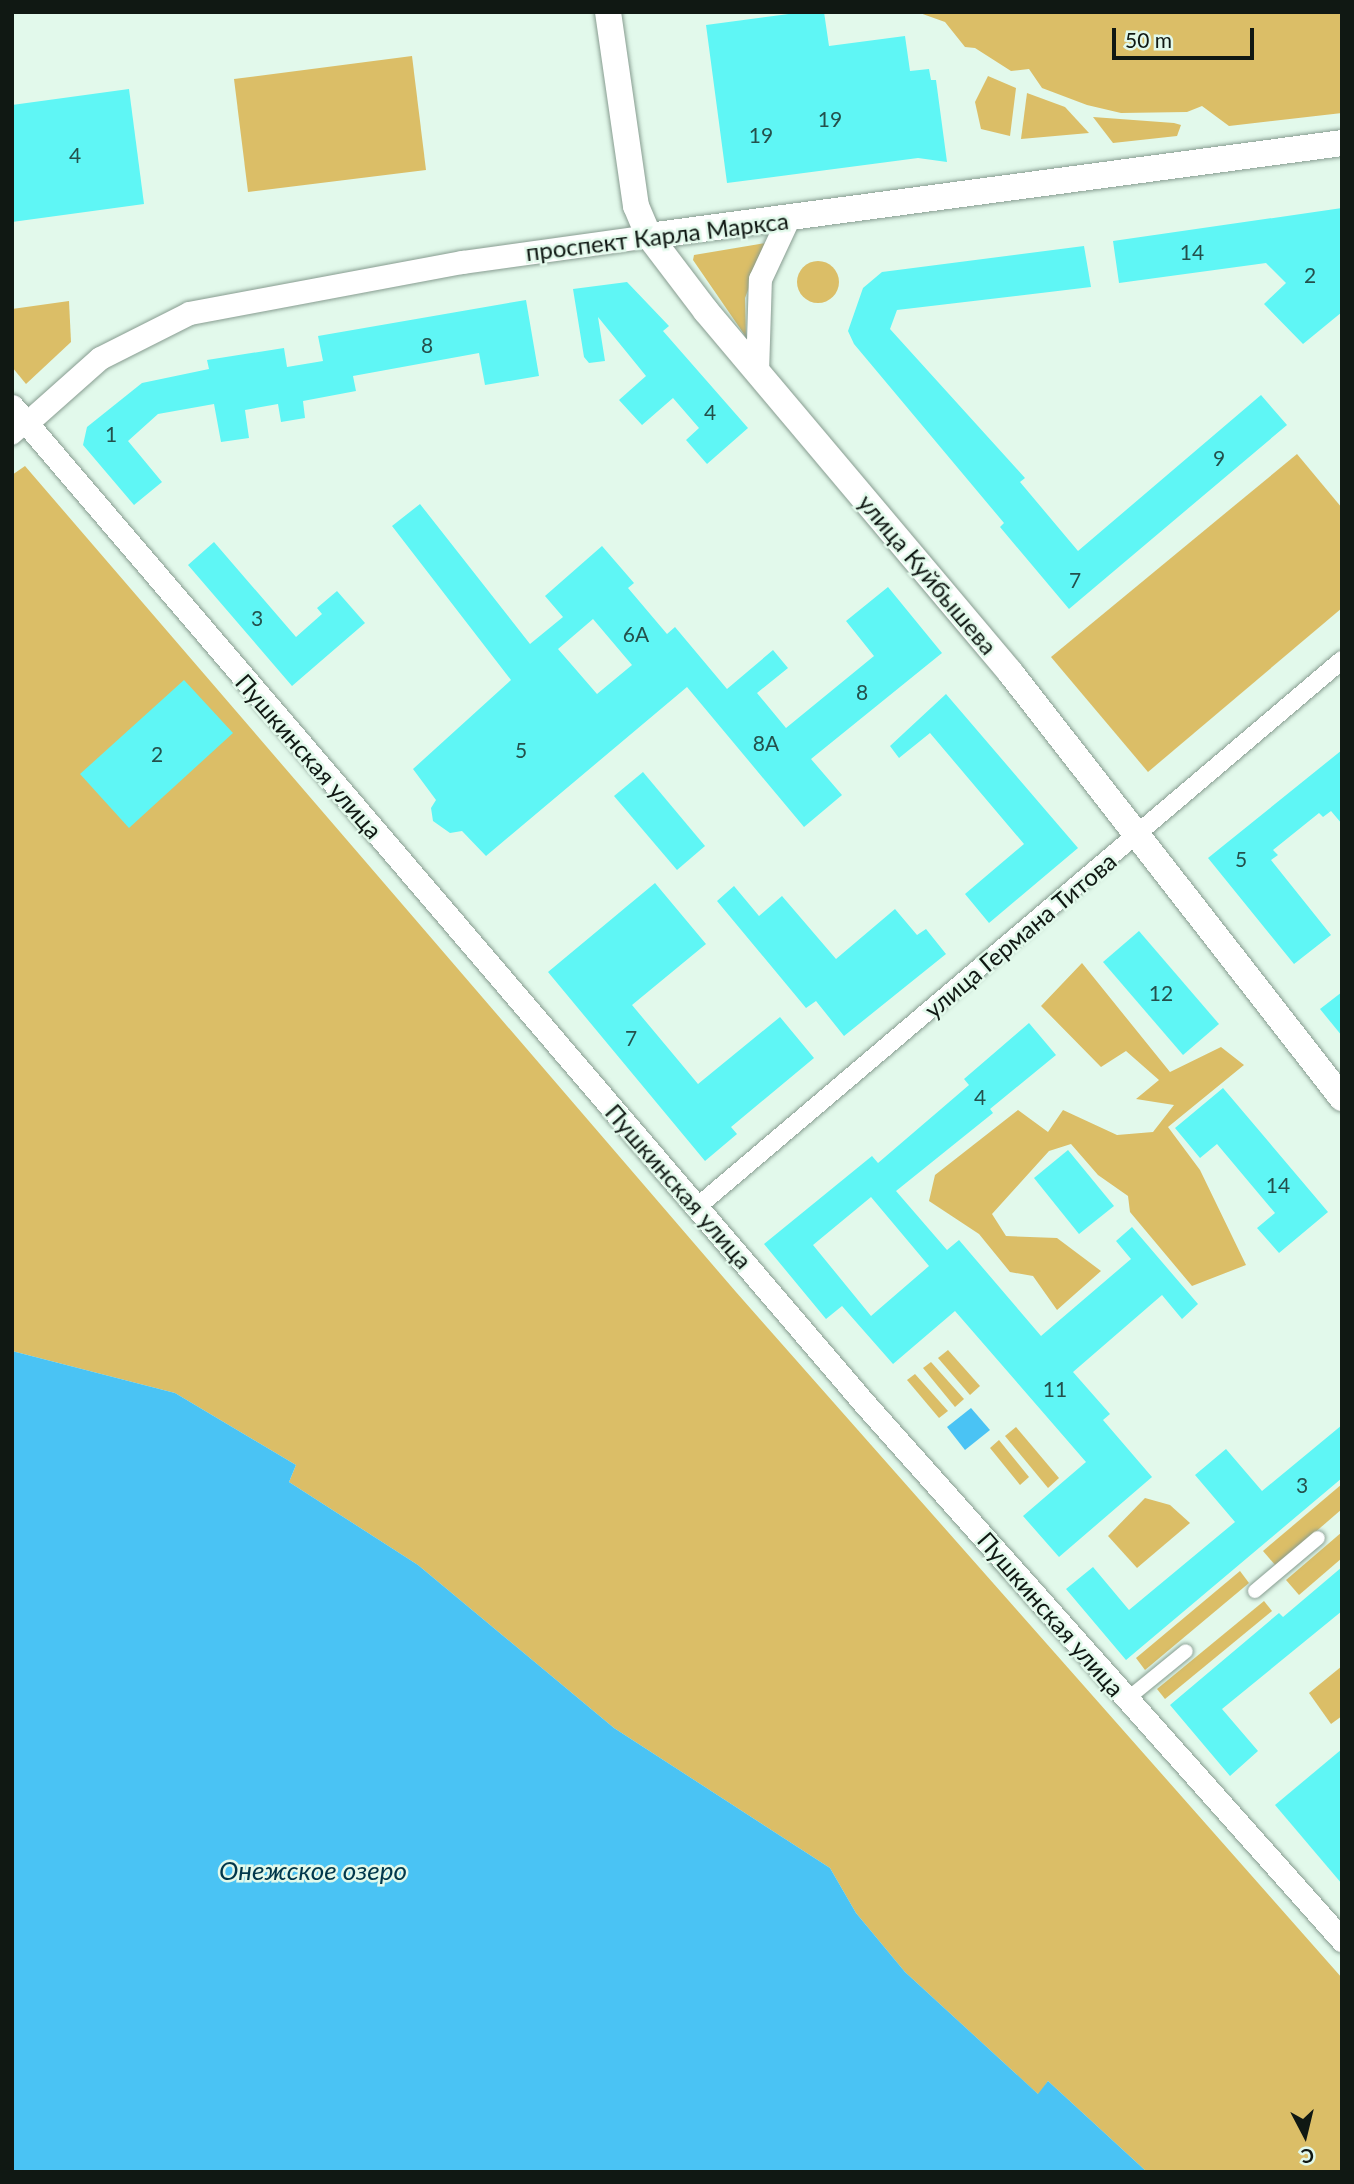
<!DOCTYPE html>
<html>
<head>
<meta charset="utf-8">
<style>
	body { margin:0 }
	#map { position:relative; width:1354px; height:2184px; overflow:hidden; background:#e2f9eb; font-family:Lato,sans-serif }
	div>[style] { position:absolute }
	[style*='--x'] { left:calc(var(--x)*1px); top:calc(var(--y)*1px); width:calc(var(--w)*1px); rotate:calc(var(--a)*1deg) }
	.green>* { inset:0; background:#dbbe67 }
	.round { border-radius:50% }
	.water>* { inset:0; background:#4ac3f4 }
	.building>* { inset:0; background:#5ff6f5 }
	.roads { filter:drop-shadow(0 0 2px #879c90) drop-shadow(0 0 2px #879c90) }
	.pedestrian>* { height:14px; margin:-7px; padding:0 7px; transform-origin:7px; border-radius:7px; background:#fff }
	.minor>* { height:18px; margin:-9px; padding:0 9px; transform-origin:9px; border-radius:9px; background:#fff }
	.tertiary>* { height:23px; margin:-11.5px; padding:0 11.5px; transform-origin:11.5px; border-radius:11.5px; background:#fff }
	.secondary>* { height:26px; margin:-13px; padding:0 13px; transform-origin:13px; border-radius:13px; background:#fff }
	span { translate:-50% -50%; white-space:nowrap; text-align:center; line-height:1.15; -webkit-text-stroke:5px #e2f9eb; paint-order:stroke }
	.number-label { font-size:21px; color:#24504c }
	.number-label span { -webkit-text-stroke-width:0 }
	.street-label { font-size:24px; color:#101813 }
	.water-label { font-size:26px; color:#00374b; font-style:italic }
	.frame { position:absolute; inset:0; border:14px solid #101813; pointer-events:none }
	.north { position:absolute; left:1270px; top:2100px; width:70px; height:70px; -webkit-text-stroke:5px #e2f9eb; paint-order:stroke; rotate:173deg; font-size:19px; font-weight:700; line-height:28px; text-align:center; color:#101813 }
	.north::after { content:''; display:block; margin:auto; width:24px; height:32px; background:#101813; clip-path:polygon(50% 0,100% 100%,50% 72%,0 100%) }
	.scale { position:absolute; left:1112px; top:28px; width:142px; height:32px; box-sizing:border-box; border:4px solid #101813; border-top:0; padding-left:9px; font-size:21px; line-height:24px; white-space:nowrap; color:#101813; -webkit-text-stroke:5px #e2f9eb; paint-order:stroke }
</style>
</head>
<body>
<div id="map">
	<div class="green">
		<i style="clip-path:polygon(917px 12px,1342px 12px,1342px 113px,1229px 126px,1202px 106px,1187px 112px,1121px 113px,1087px 105px,1042px 88px,1029px 69px,1011px 71px,975px 48px,965px 47px,945px 22px)"></i>
		<i style="clip-path:polygon(412px 56px,426px 170px,248px 192px,234px 79px)"></i>
		<i style="clip-path:polygon(988px 76px,1016px 88px,1010px 136px,981px 129px,975px 102px)"></i>
		<i style="clip-path:polygon(1027px 93px,1065px 107px,1089px 133px,1021px 139px)"></i>
		<i style="clip-path:polygon(1093px 117px,1174px 123px,1181px 125px,1177px 136px,1113px 143px)"></i>
		<i style="clip-path:polygon(766px 243px,745px 298px,746px 337px,693px 260px,694px 255px)"></i>
		<i class="round" style="left:797px;top:261px;width:42px;height:42px"></i>
		<i style="clip-path:polygon(69px 301px,71px 342px,26px 384px,12px 367px,12px 309px)"></i>
		<i style="clip-path:polygon(1297px 454px,1342px 508px,1342px 608px,1148px 772px,1051px 657px)"></i>
		<i style="clip-path:polygon(25px 466px,736px 1292px,1342px 1978px,1342px 2172px,1147px 2172px,1048px 2081px,1039px 2095px,905px 1972px,856px 1913px,830px 1868px,614px 1728px,418px 1565px,289px 1482px,296px 1465px,175px 1393px,12px 1351px,12px 475px)"></i>
		<i style="clip-path:polygon(1082px 963px,1170px 1072px,1221px 1047px,1244px 1065px,1168px 1127px,1200px 1170px,1246px 1265px,1192px 1286px,1130px 1212px,1128px 1196px,1098px 1175px,1071px 1144px,1049px 1151px,992px 1214px,1006px 1236px,1057px 1238px,1101px 1271px,1057px 1310px,1033px 1276px,1010px 1272px,979px 1234px,929px 1201px,935px 1175px,1018px 1110px,1048px 1132px,1063px 1110px,1117px 1135px,1153px 1132px,1174px 1105px,1136px 1099px,1159px 1080px,1126px 1051px,1101px 1067px,1041px 1006px)"></i>
		<i style="clip-path:polygon(948px 1350px,980px 1386px,970px 1395px,938px 1358px)"></i>
		<i style="clip-path:polygon(931px 1362px,964px 1399px,955px 1407px,923px 1368px)"></i>
		<i style="clip-path:polygon(915px 1374px,948px 1411px,939px 1418px,907px 1380px)"></i>
		<i style="clip-path:polygon(1016px 1427px,1059px 1478px,1048px 1488px,1005px 1436px)"></i>
		<i style="clip-path:polygon(999px 1440px,1029px 1477px,1020px 1485px,990px 1448px)"></i>
		<i style="clip-path:polygon(1342px 1484px,1342px 1509px,1276px 1566px,1263px 1551px)"></i>
		<i style="clip-path:polygon(1145px 1498px,1170px 1505px,1190px 1523px,1137px 1568px,1108px 1536px)"></i>
		<i style="clip-path:polygon(1342px 1532px,1342px 1558px,1299px 1595px,1286px 1580px)"></i>
		<i style="clip-path:polygon(1240px 1571px,1249px 1583px,1145px 1670px,1136px 1658px)"></i>
		<i style="clip-path:polygon(1264px 1601px,1272px 1611px,1165px 1699px,1157px 1689px)"></i>
		<i style="clip-path:polygon(1342px 1666px,1342px 1716px,1331px 1724px,1309px 1693px)"></i>
	</div>
	<div class="water">
		<i style="clip-path:polygon(12px 1351px,175px 1393px,296px 1465px,289px 1482px,418px 1565px,614px 1728px,830px 1868px,856px 1913px,905px 1972px,1038px 2094px,1048px 2081px,1147px 2172px,12px 2172px)"></i>
		<i style="clip-path:polygon(971px 1408px,990px 1430px,965px 1450px,947px 1427px)"></i>
	</div>
	<div class="building">
		<i style="clip-path:polygon(804px 12px,824px 12px,829px 46px,905px 36px,910px 71px,929px 69px,931px 80px,936px 80px,947px 162px,918px 158px,727px 183px,706px 25px)"></i>
		<i style="clip-path:polygon(129px 89px,144px 204px,12px 222px,12px 105px)"></i>
		<i style="clip-path:polygon(1342px 208px,1342px 312px,1303px 344px,1264px 304px,1286px 283px,1266px 263px,1119px 283px,1113px 241px)"></i>
		<i style="clip-path:polygon(1084px 246px,1091px 287px,897px 310px,890px 329px,1025px 478px,1020px 482px,1078px 551px,1261px 395px,1287px 425px,1069px 609px,1000px 527px,1004px 523px,854px 344px,848px 331px,863px 288px,882px 272px)"></i>
		<i style="clip-path:polygon(627px 282px,669px 326px,663px 331px,748px 428px,707px 464px,686px 440px,699px 428px,673px 398px,642px 425px,619px 400px,646px 376px,598px 317px,605px 361px,589px 363px,584px 357px,573px 289px)"></i>
		<i style="clip-path:polygon(526px 300px,539px 376px,485px 385px,479px 353px,353px 376px,356px 391px,303px 401px,305px 418px,281px 422px,278px 404px,245px 410px,249px 438px,221px 442px,214px 404px,158px 414px,128px 441px,162px 482px,134px 505px,83px 445px,87px 427px,142px 383px,209px 369px,207px 360px,284px 348px,287px 367px,323px 361px,318px 336px)"></i>
		<i style="clip-path:polygon(evenodd,420px 504px,530px 644px,563px 617px,545px 596px,602px 546px,634px 583px,628px 588px,667px 634px,675px 627px,727px 689px,773px 650px,788px 668px,757px 693px,786px 728px,874px 656px,846px 621px,888px 587px,942px 653px,811px 759px,842px 795px,804px 827px,687px 687px,486px 856px,462px 831px,450px 833px,433px 821px,431px 808px,436px 800px,413px 769px,511px 680px,392px 526px,420px 504px,593px 619px,632px 665px,597px 694px,558px 649px,593px 619px)"></i>
		<i style="clip-path:polygon(214px 542px,296px 637px,322px 614px,317px 608px,337px 591px,365px 623px,292px 686px,188px 565px)"></i>
		<i style="clip-path:polygon(184px 680px,233px 733px,129px 828px,80px 774px)"></i>
		<i style="clip-path:polygon(946px 694px,1078px 848px,989px 923px,965px 894px,1024px 844px,930px 733px,899px 758px,890px 746px)"></i>
		<i style="clip-path:polygon(1342px 750px,1342px 824px,1331px 811px,1323px 817px,1319px 813px,1273px 850px,1278px 855px,1271px 860px,1331px 935px,1294px 964px,1208px 858px)"></i>
		<i style="clip-path:polygon(643px 772px,705px 846px,677px 870px,614px 796px)"></i>
		<i style="clip-path:polygon(655px 883px,706px 944px,632px 1005px,698px 1084px,780px 1017px,814px 1058px,731px 1127px,737px 1134px,705px 1161px,548px 972px)"></i>
		<i style="clip-path:polygon(734px 886px,759px 916px,782px 896px,836px 959px,895px 909px,917px 935px,926px 929px,946px 954px,844px 1036px,816px 1001px,806px 1008px,717px 901px)"></i>
		<i style="clip-path:polygon(1139px 931px,1219px 1024px,1183px 1055px,1103px 962px)"></i>
		<i style="clip-path:polygon(1342px 992px,1342px 1036px,1320px 1009px)"></i>
		<i style="clip-path:polygon(evenodd,1029px 1023px,1056px 1055px,990px 1109px,993px 1113px,896px 1191px,947px 1250px,959px 1240px,1041px 1336px,1131px 1259px,1116px 1241px,1132px 1227px,1198px 1304px,1182px 1319px,1162px 1295px,1073px 1372px,1110px 1414px,1103px 1420px,1152px 1477px,1059px 1557px,1023px 1516px,1086px 1462px,955px 1311px,893px 1364px,842px 1306px,826px 1319px,764px 1244px,872px 1156px,878px 1163px,969px 1085px,964px 1079px,1029px 1023px,871px 1197px,929px 1266px,871px 1316px,813px 1245px,871px 1197px)"></i>
		<i style="clip-path:polygon(1223px 1088px,1328px 1212px,1279px 1253px,1257px 1228px,1275px 1213px,1217px 1144px,1200px 1158px,1175px 1128px)"></i>
		<i style="clip-path:polygon(1068px 1150px,1114px 1206px,1079px 1234px,1034px 1178px)"></i>
		<i style="clip-path:polygon(1342px 1425px,1342px 1478px,1126px 1660px,1066px 1589px,1093px 1567px,1129px 1610px,1235px 1522px,1195px 1475px,1226px 1449px,1262px 1491px)"></i>
		<i style="clip-path:polygon(1342px 1567px,1342px 1611px,1222px 1709px,1258px 1751px,1230px 1776px,1170px 1705px,1279px 1613px,1283px 1617px)"></i>
		<i style="clip-path:polygon(1342px 1749px,1342px 1884px,1275px 1805px)"></i>
	</div>
	<div class="roads">
		<div class="pedestrian">
			<i style="--x:1255;--y:1591;--w:82;--a:-40.1"></i>
			<i style="--x:1126;--y:1700;--w:77;--a:-39.2"></i>
		</div>
		<div class="minor">
			<i style="--x:12;--y:436;--w:23;--a:-41"></i>
			<i style="--x:697;--y:1207;--w:846;--a:-40.3"></i>
		</div>
		<div class="tertiary">
			<i style="--x:757;--y:372;--w:93;--a:-88.2"></i>
			<i style="--x:760;--y:279;--w:66;--a:-65"></i>
			<i style="--x:12;--y:406;--w:1313;--a:49.48"></i>
			<i style="--x:865;--y:1404;--w:718;--a:48.33"></i>
			<i style="--x:29;--y:421;--w:95;--a:-41.6"></i>
			<i style="--x:100;--y:358;--w:100;--a:-26.8"></i>
			<i style="--x:189;--y:313;--w:278;--a:-10.6"></i>
			<i style="--x:462;--y:262;--w:189;--a:-7.9"></i>
		</div>
		<div class="secondary">
			<i style="--x:608;--y:12;--w:196;--a:81.8"></i>
			<i style="--x:636;--y:206;--w:33;--a:67"></i>
			<i style="--x:649;--y:236;--w:94;--a:52.8"></i>
			<i style="--x:706;--y:311;--w:472;--a:49.9"></i>
			<i style="--x:1010;--y:672;--w:540;--a:52.07"></i>
			<i style="--x:649;--y:236;--w:699;--a:-7.64"></i>
		</div>
	</div>
	<div class="number-label">
		<span style="left:830px;top:119px">19</span>
		<span style="left:761px;top:135px">19</span>
		<span style="left:75px;top:155px">4</span>
		<span style="left:1192px;top:252px">14</span>
		<span style="left:1310px;top:275px">2</span>
		<span style="left:427px;top:345px">8</span>
		<span style="left:710px;top:412px">4</span>
		<span style="left:111px;top:434px">1</span>
		<span style="left:1219px;top:458px">9</span>
		<span style="left:1075px;top:580px">7</span>
		<span style="left:257px;top:618px">3</span>
		<span style="left:636px;top:634px">6А</span>
		<span style="left:862px;top:692px">8</span>
		<span style="left:766px;top:743px">8А</span>
		<span style="left:521px;top:750px">5</span>
		<span style="left:157px;top:754px">2</span>
		<span style="left:1241px;top:859px">5</span>
		<span style="left:1161px;top:993px">12</span>
		<span style="left:631px;top:1038px">7</span>
		<span style="left:980px;top:1097px">4</span>
		<span style="left:1278px;top:1185px">14</span>
		<span style="left:1055px;top:1389px">11</span>
		<span style="left:1302px;top:1485px">3</span>
	</div>
	<div class="street-label">
		<span style="left:657px;top:236px;rotate:-7deg">проспект Карла Маркса</span>
		<span style="left:928px;top:574px;rotate:50deg">улица Куйбышева</span>
		<span style="left:309px;top:756px;rotate:49deg">Пушкинская улица</span>
		<span style="left:1020px;top:935px;rotate:-40deg">улица Германа Титова</span>
		<span style="left:679px;top:1186px;rotate:49deg">Пушкинская улица</span>
		<span style="left:1051px;top:1614px;rotate:49deg">Пушкинская улица</span>
	</div>
	<div class="water-label">
		<span style="left:313px;top:1871px">Онежское озеро</span>
	</div>
	<div class="frame"></div>
	<div class="north">С</div>
	<div class="scale">50 m</div>
</div>
</body>
</html>
